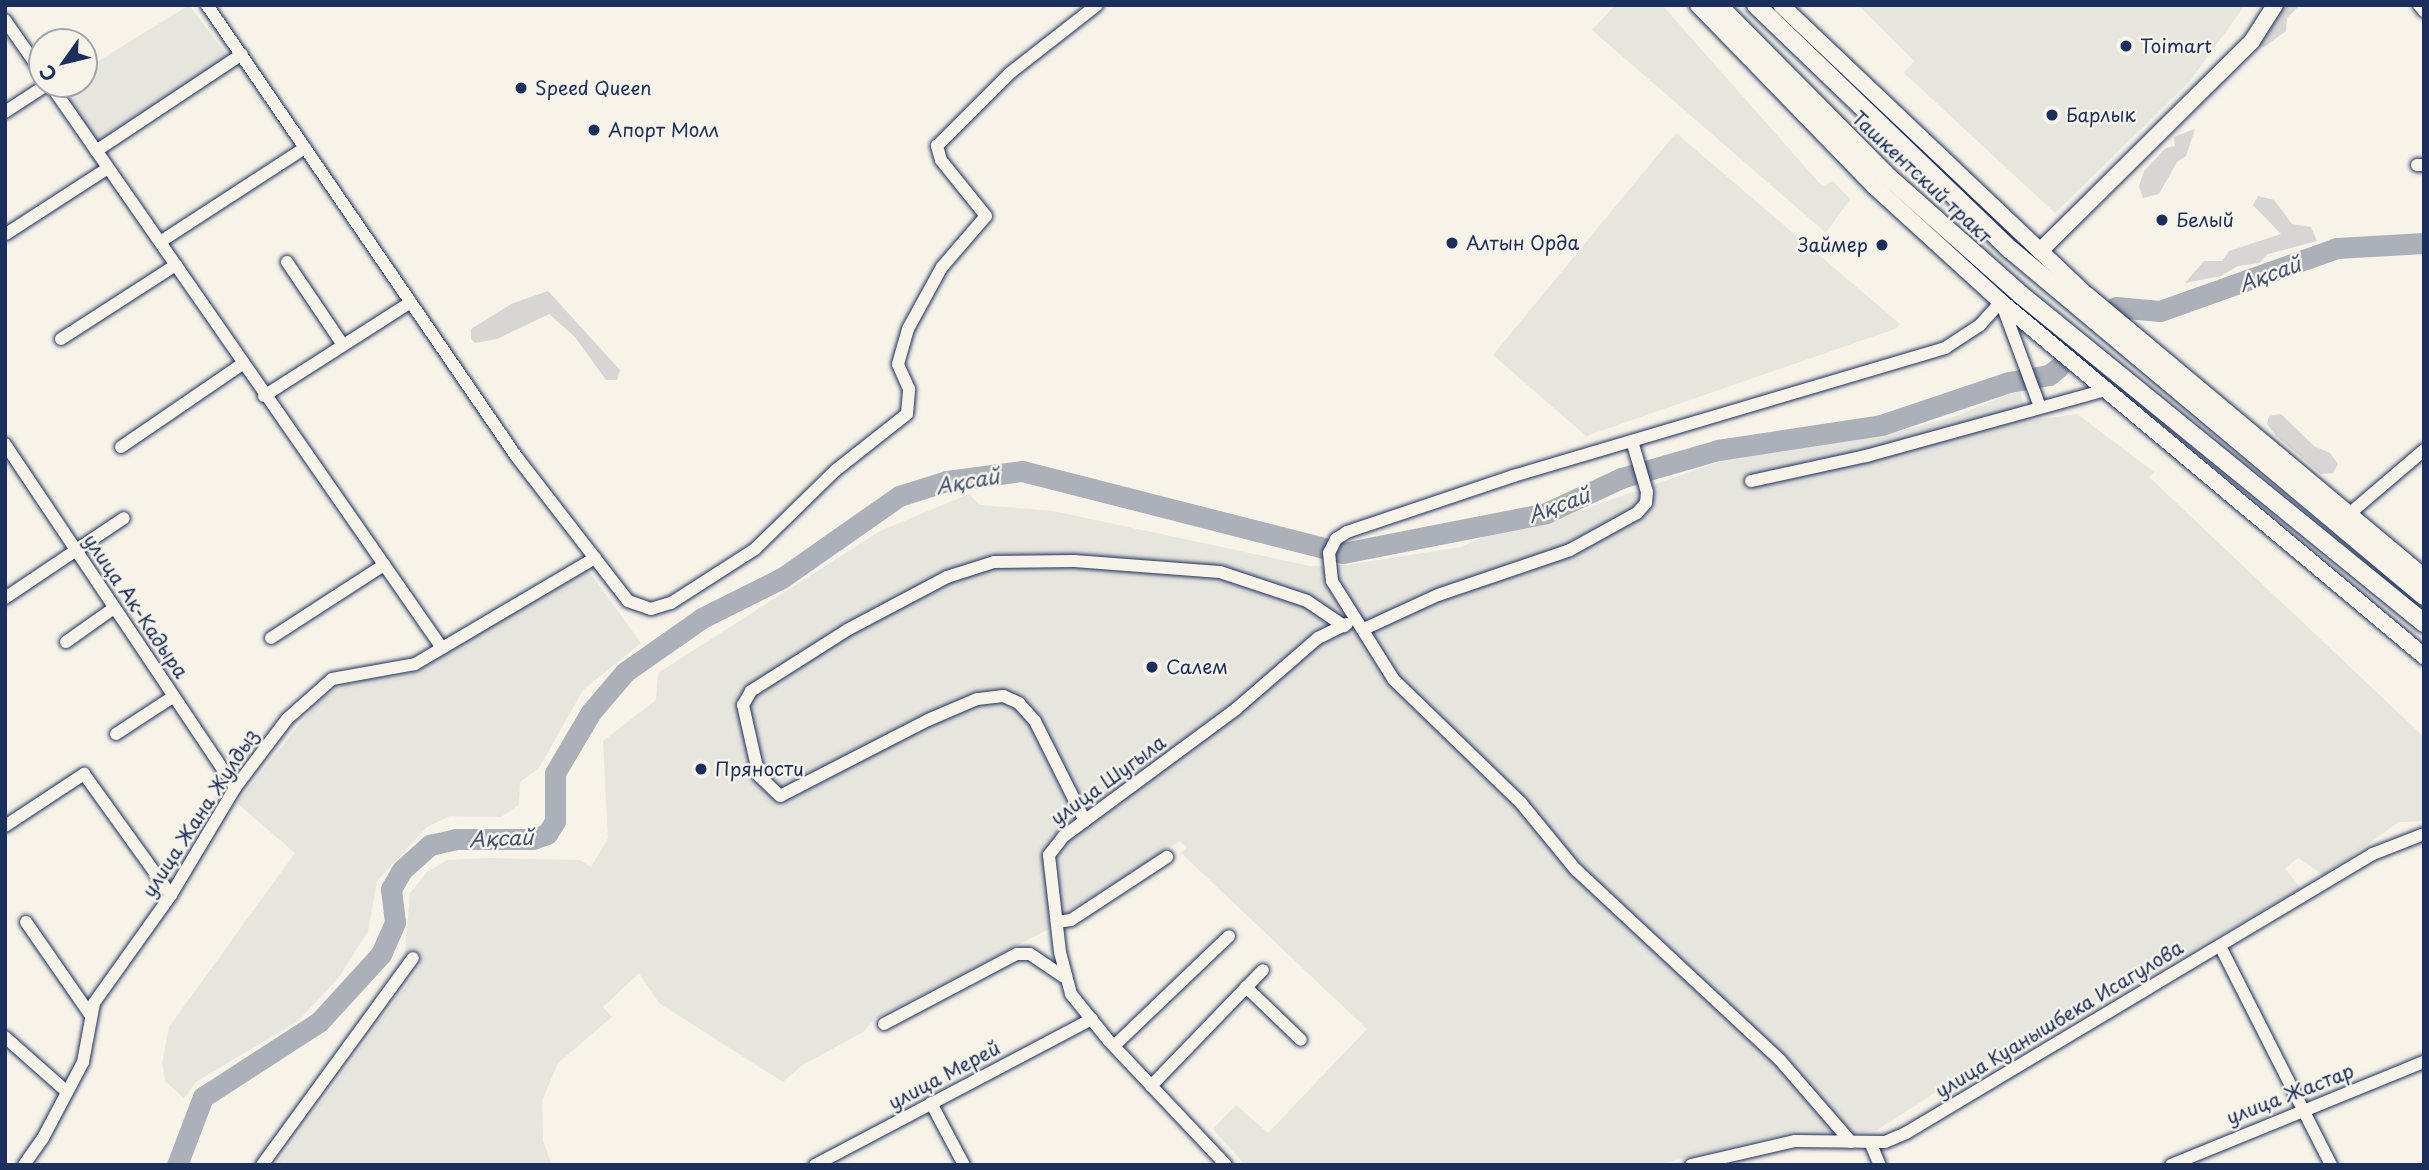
<!DOCTYPE html>
<html>
<head>
<meta charset="utf-8">
<style>
	body { margin:0 }
	#map { position:relative; width:2429px; height:1170px; overflow:hidden; background:#f7f3e8; font-family:"Playpen Sans",sans-serif }
	div>[style] { position:absolute }
	[style*='--x'] { left:calc(var(--x)*1px); top:calc(var(--y)*1px); width:calc(var(--w)*1px); rotate:calc(var(--a)*1deg) }
	.built>* { inset:0; background:#e6e5de }
	.green>* { inset:0; background:#d7d6d4 }
	.river>* { height:21px; margin:-10.5px; padding:0 10.5px; transform-origin:10.5px; border-radius:10.5px; background:#acb0b9 }
	.roads { filter:drop-shadow(0 0 2px #1b2f5e) drop-shadow(0 0 2px #1b2f5e) }
	.minor>* { height:12px; margin:-6px; padding:0 6px; transform-origin:6px; border-radius:6px; background:#f7f3e8 }
	.major>* { height:16px; margin:-8px; padding:0 8px; transform-origin:8px; border-radius:8px; background:#f7f3e8 }
	.highway>* { height:18px; margin:-9px; padding:0 9px; transform-origin:9px; border-radius:9px; background:#f7f3e8 }
	.dots>* { width:19px; height:19px; translate:-50% -50%; box-sizing:border-box; border:4px solid #f7f3e8; border-radius:50% }
	span { translate:-50% -50%; white-space:nowrap; text-align:center; line-height:1.15; -webkit-text-stroke:5px #f7f3e8; paint-order:stroke }
	.poi-label { font-size:19px; color:#1b2f5e }
	.left { translate:0 -50%; text-align:left }
	.right { translate:-100% -50%; text-align:right }
	.street-label { font-size:19px; color:#1b2f5e }
	.water-label { font-size:21px; color:#465679; font-style:italic }
	.frame { position:absolute; inset:0; border:7px solid #1b2f5e; pointer-events:none }
	.north { position:absolute; left:28px; top:28px; width:70px; height:70px; box-sizing:border-box; background:#f7f3e8; border:2px solid #9fa5b1; border-radius:50%; rotate:236deg; font-size:19px; font-weight:700; line-height:28px; text-align:center; color:#1b2f5e }
	.north::after { content:''; display:block; margin:auto; width:24px; height:32px; background:#1b2f5e; clip-path:polygon(50% 0,100% 100%,50% 72%,0 100%) }
</style>
</head>
<body>
<div id="map">
	<div class="built">
		<i style="clip-path:polygon(189px 5px,228px 57px,97px 142px,58px 86px,84px 84px,84px 70px)"></i>
		<i style="clip-path:polygon(1615px 5px,1662px 5px,1822px 186px,1833px 181px,1850px 199px,1826px 233px,1592px 30px)"></i>
		<i style="clip-path:polygon(1858px 5px,2245px 5px,2190px 81px,2055px 213px,1904px 73px,1914px 61px)"></i>
		<i style="clip-path:polygon(1676px 133px,1900px 324px,1895px 329px,1586px 436px,1493px 355px)"></i>
		<i style="clip-path:polygon(2020px 390px,2027px 421px,2077px 414px,2154px 472px,2149px 477px,2424px 737px,2424px 821px,2399px 822px,2324px 875px,2298px 858px,2285px 868px,2301px 889px,2124px 989px,2021px 1038px,1877px 1130px,1853px 1133px,1800px 1130px,1656px 1165px,1245px 1165px,1213px 1129px,1236px 1105px,1268px 1133px,1367px 1029px,1181px 853px,1187px 847px,1180px 841px,1068px 912px,1048px 914px,1049px 929px,876px 1018px,863px 1032px,801px 1066px,783px 1082px,659px 1003px,639px 973px,603px 1007px,612px 1017px,558px 1063px,542px 1101px,543px 1141px,552px 1165px,276px 1165px,421px 965px,405px 953px,410px 893px,427px 872px,447px 860px,488px 858px,579px 860px,591px 867px,608px 838px,603px 741px,656px 700px,658px 673px,880px 531px,969px 494px,980px 505px,1053px 511px,1310px 566px,1346px 565px,1461px 547px,1507px 526px,1548px 522px,1730px 458px,1877px 437px,1953px 417px)"></i>
		<i style="clip-path:polygon(588px 570px,641px 643px,583px 690px,539px 768px,520px 782px,519px 805px,501px 817px,450px 816px,427px 827px,377px 881px,368px 931px,340px 976px,298px 1021px,196px 1082px,184px 1098px,165px 1081px,162px 1063px,169px 1027px,295px 853px,237px 803px,320px 699px,347px 682px,411px 673px)"></i>
	</div>
	<div class="green">
		<i style="clip-path:polygon(2283px 5px,2300px 5px,2287px 18px,2286px 31px,2264px 47px,2256px 45px)"></i>
		<i style="clip-path:polygon(2195px 129px,2186px 156px,2177px 162px,2159px 194px,2143px 198px,2139px 186px,2144px 171px,2166px 148px,2175px 146px,2174px 137px)"></i>
		<i style="clip-path:polygon(2258px 196px,2274px 200px,2292px 224px,2311px 227px,2317px 241px,2268px 254px,2259px 263px,2238px 266px,2221px 276px,2185px 283px,2204px 261px,2222px 261px,2229px 251px,2281px 234px,2253px 205px)"></i>
		<i style="clip-path:polygon(548px 291px,620px 370px,617px 380px,606px 380px,575px 337px,549px 314px,497px 339px,475px 343px,471px 339px,471px 329px,511px 304px)"></i>
		<i style="clip-path:polygon(2281px 414px,2314px 446px,2330px 453px,2338px 464px,2333px 473px,2321px 474px,2277px 437px,2267px 424px,2269px 416px)"></i>
	</div>
	<div class="river">
		<i style="--x:2116;--y:307;--w:44;--a:5.2"></i>
		<i style="--x:2160;--y:311;--w:188;--a:-19.6"></i>
		<i style="--x:2337;--y:248;--w:87;--a:-3.3"></i>
		<i style="--x:177;--y:1165;--w:73;--a:-69.1"></i>
		<i style="--x:203;--y:1097;--w:138;--a:-32.9"></i>
		<i style="--x:319;--y:1022;--w:92;--a:-47.6"></i>
		<i style="--x:381;--y:954;--w:35;--a:-66"></i>
		<i style="--x:395;--y:922;--w:33;--a:-97"></i>
		<i style="--x:391;--y:889;--w:22;--a:-60"></i>
		<i style="--x:402;--y:870;--w:38;--a:-42"></i>
		<i style="--x:430;--y:845;--w:26;--a:-13"></i>
		<i style="--x:455;--y:839;--w:78;--a:0"></i>
		<i style="--x:533;--y:839;--w:15;--a:-20"></i>
		<i style="--x:547;--y:834;--w:15;--a:-58"></i>
		<i style="--x:555;--y:821;--w:48;--a:-90"></i>
		<i style="--x:555;--y:773;--w:71;--a:-59.5"></i>
		<i style="--x:591;--y:712;--w:52;--a:-49.6"></i>
		<i style="--x:625;--y:672;--w:94;--a:-35"></i>
		<i style="--x:702;--y:618;--w:89;--a:-26.6"></i>
		<i style="--x:782;--y:578;--w:143;--a:-35"></i>
		<i style="--x:899;--y:496;--w:50;--a:-17.4"></i>
		<i style="--x:947;--y:481;--w:76;--a:-7.6"></i>
		<i style="--x:1022;--y:471;--w:331;--a:14.3"></i>
		<i style="--x:1343;--y:553;--w:207;--a:-11.1"></i>
		<i style="--x:1546;--y:513;--w:83;--a:-25"></i>
		<i style="--x:1621;--y:478;--w:101;--a:-16.1"></i>
		<i style="--x:1718;--y:450;--w:165;--a:-8.7"></i>
		<i style="--x:1881;--y:425;--w:135;--a:-18.6"></i>
		<i style="--x:2009;--y:382;--w:41;--a:-9.9"></i>
		<i style="--x:2049;--y:375;--w:13;--a:-39"></i>
	</div>
	<div class="roads">
		<div class="minor">
			<i style="--x:207;--y:5;--w:547;--a:55.58"></i>
			<i style="--x:516;--y:456;--w:183;--a:52.3"></i>
			<i style="--x:628;--y:601;--w:24;--a:19"></i>
			<i style="--x:651;--y:609;--w:21;--a:-17"></i>
			<i style="--x:671;--y:603;--w:100;--a:-32.7"></i>
			<i style="--x:755;--y:549;--w:113;--a:-44.3"></i>
			<i style="--x:836;--y:470;--w:90;--a:-38.3"></i>
			<i style="--x:907;--y:414;--w:25;--a:-85"></i>
			<i style="--x:909;--y:389;--w:27;--a:-114"></i>
			<i style="--x:898;--y:364;--w:36;--a:-74"></i>
			<i style="--x:908;--y:329;--w:71;--a:-61.3"></i>
			<i style="--x:942;--y:267;--w:67;--a:-49.2"></i>
			<i style="--x:986;--y:216;--w:72;--a:-128.8"></i>
			<i style="--x:941;--y:160;--w:15;--a:-106"></i>
			<i style="--x:937;--y:146;--w:103;--a:-45"></i>
			<i style="--x:1010;--y:73;--w:110;--a:-38"></i>
			<i style="--x:2419;--y:5;--w:8;--a:50"></i>
			<i style="--x:5;--y:20;--w:65;--a:55.1"></i>
			<i style="--x:50;--y:84;--w:687;--a:55.2"></i>
			<i style="--x:5;--y:112;--w:51;--a:-33.1"></i>
			<i style="--x:96;--y:151;--w:175;--a:-33.6"></i>
			<i style="--x:2417;--y:165;--w:7;--a:0"></i>
			<i style="--x:6;--y:234;--w:121;--a:-32.9"></i>
			<i style="--x:160;--y:242;--w:173;--a:-33"></i>
			<i style="--x:287;--y:262;--w:100;--a:56"></i>
			<i style="--x:61;--y:339;--w:137;--a:-32.8"></i>
			<i style="--x:264;--y:396;--w:174;--a:-32.6"></i>
			<i style="--x:5;--y:444;--w:414;--a:56.2"></i>
			<i style="--x:121;--y:447;--w:147;--a:-34.4"></i>
			<i style="--x:1751;--y:481;--w:118;--a:-12.3"></i>
			<i style="--x:1866;--y:456;--w:249;--a:-15.4"></i>
			<i style="--x:2348;--y:515;--w:100;--a:-40.5"></i>
			<i style="--x:5;--y:598;--w:143;--a:-33.9"></i>
			<i style="--x:1364;--y:629;--w:81;--a:-24.7"></i>
			<i style="--x:1438;--y:595;--w:139;--a:-18.8"></i>
			<i style="--x:1570;--y:550;--w:77;--a:-28.9"></i>
			<i style="--x:1637;--y:513;--w:13;--a:-48"></i>
			<i style="--x:1646;--y:503;--w:11;--a:-85"></i>
			<i style="--x:1647;--y:492;--w:53;--a:-106.4"></i>
			<i style="--x:271;--y:638;--w:135;--a:-32.9"></i>
			<i style="--x:66;--y:642;--w:59;--a:-35.3"></i>
			<i style="--x:116;--y:734;--w:69;--a:-33.2"></i>
			<i style="--x:1085;--y:821;--w:112;--a:-116.6"></i>
			<i style="--x:1035;--y:721;--w:24;--a:-132"></i>
			<i style="--x:1019;--y:703;--w:17;--a:-156"></i>
			<i style="--x:1003;--y:696;--w:26;--a:173"></i>
			<i style="--x:977;--y:699;--w:53;--a:156.8"></i>
			<i style="--x:928;--y:720;--w:166;--a:152.8"></i>
			<i style="--x:780;--y:796;--w:29;--a:-136"></i>
			<i style="--x:759;--y:776;--w:73;--a:-102.7"></i>
			<i style="--x:743;--y:705;--w:16;--a:-60"></i>
			<i style="--x:751;--y:691;--w:114;--a:-32.4"></i>
			<i style="--x:847;--y:630;--w:113;--a:-27.9"></i>
			<i style="--x:947;--y:577;--w:49;--a:-17.7"></i>
			<i style="--x:994;--y:562;--w:80;--a:-0.7"></i>
			<i style="--x:1074;--y:561;--w:146;--a:4.3"></i>
			<i style="--x:1220;--y:572;--w:92;--a:18.4"></i>
			<i style="--x:1307;--y:601;--w:45;--a:34"></i>
			<i style="--x:5;--y:826;--w:95;--a:-33.4"></i>
			<i style="--x:84;--y:774;--w:149;--a:54.3"></i>
			<i style="--x:26;--y:922;--w:111;--a:55.3"></i>
			<i style="--x:1057;--y:922;--w:14;--a:-8"></i>
			<i style="--x:1071;--y:920;--w:115;--a:-33.3"></i>
			<i style="--x:2220;--y:946;--w:246;--a:63.1"></i>
			<i style="--x:1246;--y:987;--w:76;--a:43.9"></i>
			<i style="--x:884;--y:1024;--w:150;--a:-27.8"></i>
			<i style="--x:1017;--y:954;--w:13;--a:0"></i>
			<i style="--x:1030;--y:954;--w:41;--a:34.1"></i>
			<i style="--x:5;--y:1037;--w:83;--a:41.6"></i>
			<i style="--x:1114;--y:1046;--w:159;--a:-43.7"></i>
			<i style="--x:1151;--y:1086;--w:161;--a:-46"></i>
			<i style="--x:931;--y:1103;--w:70;--a:62"></i>
			<i style="--x:1851;--y:1142;--w:110;--a:-130.9"></i>
			<i style="--x:1779;--y:1059;--w:277;--a:-137"></i>
			<i style="--x:1576;--y:870;--w:87;--a:-129.4"></i>
			<i style="--x:1521;--y:803;--w:177;--a:-135.9"></i>
			<i style="--x:1394;--y:680;--w:117;--a:-122.1"></i>
			<i style="--x:1332;--y:581;--w:28;--a:-96"></i>
			<i style="--x:1329;--y:553;--w:16;--a:-63"></i>
			<i style="--x:1336;--y:539;--w:13;--a:-32"></i>
			<i style="--x:1347;--y:532;--w:175;--a:-18.6"></i>
			<i style="--x:1513;--y:476;--w:451;--a:-16.5"></i>
			<i style="--x:1945;--y:348;--w:42;--a:-33.3"></i>
			<i style="--x:1980;--y:325;--w:31;--a:-48"></i>
			<i style="--x:2001;--y:302;--w:112;--a:69.6"></i>
			<i style="--x:1870;--y:1142;--w:25;--a:67"></i>
			<i style="--x:24;--y:1165;--w:33;--a:-55"></i>
			<i style="--x:43;--y:1138;--w:86;--a:-62.2"></i>
			<i style="--x:83;--y:1062;--w:60;--a:-79.4"></i>
			<i style="--x:94;--y:1003;--w:133;--a:-54.5"></i>
			<i style="--x:171;--y:895;--w:125;--a:-59.1"></i>
			<i style="--x:235;--y:788;--w:86;--a:-53"></i>
			<i style="--x:287;--y:719;--w:60;--a:-41.6"></i>
			<i style="--x:332;--y:679;--w:84;--a:-10.2"></i>
			<i style="--x:415;--y:664;--w:209;--a:-30.5"></i>
			<i style="--x:262;--y:1165;--w:256;--a:-53.9"></i>
			<i style="--x:815;--y:1165;--w:313;--a:-27.8"></i>
			<i style="--x:1226;--y:1165;--w:170;--a:-133.3"></i>
			<i style="--x:1109;--y:1041;--w:60;--a:-129"></i>
			<i style="--x:1071;--y:994;--w:43;--a:-104.7"></i>
			<i style="--x:1060;--y:952;--w:98;--a:-96.5"></i>
			<i style="--x:1049;--y:855;--w:24;--a:-52"></i>
			<i style="--x:1064;--y:836;--w:214;--a:-36.4"></i>
			<i style="--x:1236;--y:709;--w:108;--a:-40.9"></i>
			<i style="--x:1318;--y:638;--w:32;--a:-26"></i>
			<i style="--x:1691;--y:1165;--w:107;--a:-13"></i>
			<i style="--x:1795;--y:1141;--w:90;--a:0.6"></i>
			<i style="--x:1885;--y:1142;--w:23;--a:-23"></i>
			<i style="--x:1906;--y:1133;--w:544;--a:-30.86"></i>
			<i style="--x:2373;--y:854;--w:55;--a:-21.4"></i>
			<i style="--x:2171;--y:1165;--w:273;--a:-22.2"></i>
		</div>
		<div class="major">
			<i style="--x:1698;--y:5;--w:254;--a:45.8"></i>
			<i style="--x:1875;--y:187;--w:171;--a:42.4"></i>
			<i style="--x:2001;--y:302;--w:552;--a:39.93"></i>
			<i style="--x:1781;--y:5;--w:422;--a:43.5"></i>
			<i style="--x:2087;--y:295;--w:439;--a:39.9"></i>
			<i style="--x:2040;--y:251;--w:298;--a:-44.7"></i>
			<i style="--x:2252;--y:41;--w:43;--a:-57.4"></i>
		</div>
		<div class="highway">
			<i style="--x:1718;--y:5;--w:238;--a:45.3"></i>
			<i style="--x:1885;--y:174;--w:181;--a:41.6"></i>
			<i style="--x:2020;--y:294;--w:521;--a:39.16"></i>
			<i style="--x:1756;--y:5;--w:354;--a:43.9"></i>
			<i style="--x:2011;--y:250;--w:539;--a:39.96"></i>
		</div>
	</div>
	<div class="dots">
		<i style="left:2126px;top:46px;background:#1b2f5e"></i>
		<i style="left:521px;top:88px;background:#1b2f5e"></i>
		<i style="left:2052px;top:115px;background:#1b2f5e"></i>
		<i style="left:594px;top:130px;background:#1b2f5e"></i>
		<i style="left:2162px;top:220px;background:#1b2f5e"></i>
		<i style="left:1452px;top:243px;background:#1b2f5e"></i>
		<i style="left:1882px;top:245px;background:#1b2f5e"></i>
		<i style="left:1152px;top:667px;background:#1b2f5e"></i>
		<i style="left:701px;top:769px;background:#1b2f5e"></i>
	</div>
	<div class="poi-label">
		<span class="left" style="left:2140px;top:46px">Toimart</span>
		<span class="left" style="left:535px;top:88px">Speed Queen</span>
		<span class="left" style="left:2066px;top:115px">Барлык</span>
		<span class="left" style="left:608px;top:130px">Апорт Молл</span>
		<span class="left" style="left:2176px;top:220px">Белый</span>
		<span class="left" style="left:1466px;top:243px">Алтын Орда</span>
		<span class="right" style="left:1868px;top:245px">Займер</span>
		<span class="left" style="left:1166px;top:667px">Салем</span>
		<span class="left" style="left:715px;top:769px">Пряности</span>
	</div>
	<div class="street-label">
		<span style="left:1922px;top:177px;rotate:43deg">Ташкентский тракт</span>
		<span style="left:136px;top:606px;rotate:56deg">улица Ак-Кадыра</span>
		<span style="left:1108px;top:780px;rotate:-36deg">улица Шугыла</span>
		<span style="left:200px;top:813px;rotate:-57deg">улица Жана Жулдыз</span>
		<span style="left:2059px;top:1019px;rotate:-31deg">улица Куанышбека Исагулова</span>
		<span style="left:944px;top:1075px;rotate:-28deg">улица Мерей</span>
		<span style="left:2290px;top:1094px;rotate:-21deg">улица Жастар</span>
	</div>
	<div class="water-label">
		<span style="left:2269px;top:273px;rotate:-20deg">Ақсай</span>
		<span style="left:967px;top:480px;rotate:-10deg">Ақсай</span>
		<span style="left:1558px;top:504px;rotate:-20deg">Ақсай</span>
		<span style="left:501px;top:837px;rotate:-2deg">Ақсай</span>
	</div>
	<div class="frame"></div>
	<div class="north">С</div>
</div>
</body>
</html>
